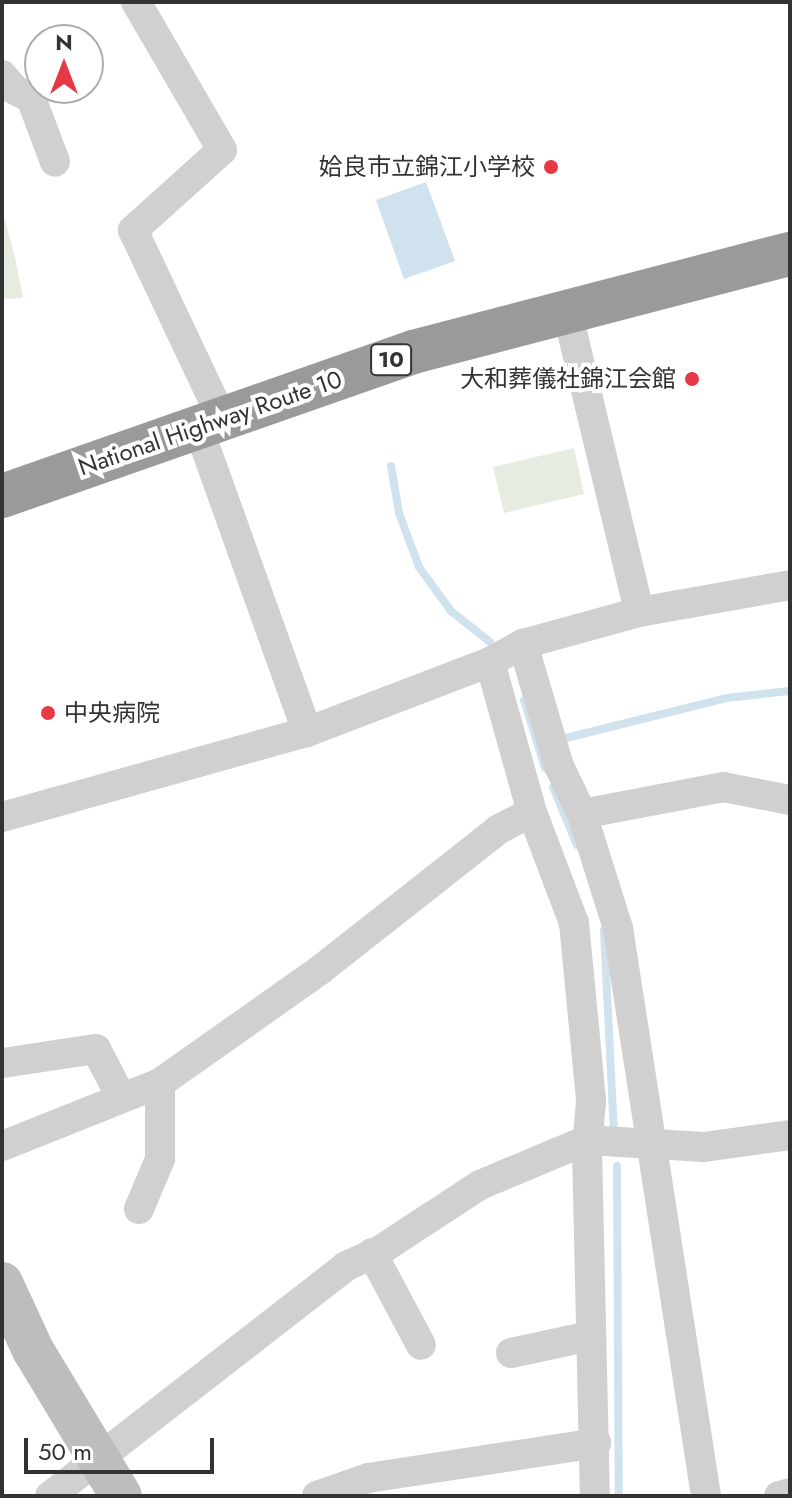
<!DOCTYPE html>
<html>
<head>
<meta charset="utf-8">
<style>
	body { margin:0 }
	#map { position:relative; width:792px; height:1498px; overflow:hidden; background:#fff; font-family:Jost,"Noto Sans JP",sans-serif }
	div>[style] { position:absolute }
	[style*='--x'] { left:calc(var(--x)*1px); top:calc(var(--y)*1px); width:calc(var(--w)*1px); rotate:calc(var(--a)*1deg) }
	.green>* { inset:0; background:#e6ecdf }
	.water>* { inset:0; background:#cfe2ee }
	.stream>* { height:8px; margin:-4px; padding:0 4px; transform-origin:4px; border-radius:4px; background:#cfe2ee }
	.street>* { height:30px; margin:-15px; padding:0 15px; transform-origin:15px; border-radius:15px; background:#d0d0d0 }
	.secondary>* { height:42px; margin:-21px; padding:0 21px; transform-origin:21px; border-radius:21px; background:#bdbdbd }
	.highway>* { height:44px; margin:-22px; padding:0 22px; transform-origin:22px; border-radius:22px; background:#9a9a9a }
	.dots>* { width:22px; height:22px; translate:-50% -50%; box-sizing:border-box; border:4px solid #fff; border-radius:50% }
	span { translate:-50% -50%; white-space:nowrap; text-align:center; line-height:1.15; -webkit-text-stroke:8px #fff; paint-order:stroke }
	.shield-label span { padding:2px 6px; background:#fff; border:2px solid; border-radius:6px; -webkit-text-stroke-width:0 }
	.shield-label { font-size:22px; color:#333; font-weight:700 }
	.poi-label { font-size:24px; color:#333 }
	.right { translate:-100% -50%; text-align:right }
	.left { translate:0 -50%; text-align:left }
	.street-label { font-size:24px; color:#333 }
	.frame { position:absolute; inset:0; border:4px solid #333; pointer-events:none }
	.north { position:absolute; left:24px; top:24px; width:80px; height:80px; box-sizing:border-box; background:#fff; border:2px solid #adadad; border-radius:50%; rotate:0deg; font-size:22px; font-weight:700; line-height:32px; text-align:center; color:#333 }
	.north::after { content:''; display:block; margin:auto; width:28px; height:36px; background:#e63946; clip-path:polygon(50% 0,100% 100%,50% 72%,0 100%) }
	.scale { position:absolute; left:24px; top:1438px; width:190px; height:36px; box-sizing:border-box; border:4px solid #333; border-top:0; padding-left:10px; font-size:24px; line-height:28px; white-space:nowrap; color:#333; -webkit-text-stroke:6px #fff; paint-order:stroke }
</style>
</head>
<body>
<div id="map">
	<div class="green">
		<i style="clip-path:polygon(2px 210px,14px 253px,23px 298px,2px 299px)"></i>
		<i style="clip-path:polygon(574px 448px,584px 494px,504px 513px,493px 467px)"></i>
	</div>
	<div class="water">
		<i style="clip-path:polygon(426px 182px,455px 261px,404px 279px,376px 200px)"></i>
	</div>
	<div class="stream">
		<i style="--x:391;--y:466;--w:48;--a:80.3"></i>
		<i style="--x:399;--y:513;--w:58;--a:69.7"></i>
		<i style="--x:419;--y:567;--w:54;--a:54"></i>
		<i style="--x:451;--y:611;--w:50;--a:38.5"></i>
		<i style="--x:524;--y:700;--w:71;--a:72.8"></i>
		<i style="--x:566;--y:738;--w:165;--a:-14"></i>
		<i style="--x:726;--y:698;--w:64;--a:-6.2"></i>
		<i style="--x:553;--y:787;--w:63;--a:67.5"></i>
		<i style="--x:604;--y:930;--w:203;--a:87.2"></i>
		<i style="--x:617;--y:1166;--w:330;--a:89.7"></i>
	</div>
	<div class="street">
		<i style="--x:136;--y:2;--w:171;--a:59.8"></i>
		<i style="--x:222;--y:150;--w:120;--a:138"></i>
		<i style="--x:133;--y:230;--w:208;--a:64.7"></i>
		<i style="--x:2;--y:75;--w:20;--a:49"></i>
		<i style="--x:15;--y:90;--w:18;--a:27"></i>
		<i style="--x:31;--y:98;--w:68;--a:69.4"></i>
		<i style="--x:567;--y:311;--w:309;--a:76.5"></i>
		<i style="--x:198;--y:427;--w:324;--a:70.3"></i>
		<i style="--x:523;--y:644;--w:127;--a:73.6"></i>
		<i style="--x:559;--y:766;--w:53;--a:64.4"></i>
		<i style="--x:582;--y:814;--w:120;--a:72.5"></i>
		<i style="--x:618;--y:928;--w:575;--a:81.19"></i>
		<i style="--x:490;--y:662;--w:156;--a:74.4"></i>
		<i style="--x:532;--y:812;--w:119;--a:69.3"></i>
		<i style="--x:574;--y:923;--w:179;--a:84.5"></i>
		<i style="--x:591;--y:1101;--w:48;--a:94.8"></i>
		<i style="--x:587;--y:1149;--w:347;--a:88.7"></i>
		<i style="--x:582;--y:814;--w:144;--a:-10.8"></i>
		<i style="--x:723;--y:787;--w:68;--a:11"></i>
		<i style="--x:2;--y:817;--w:317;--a:-15.6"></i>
		<i style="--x:307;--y:732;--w:196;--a:-20.9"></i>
		<i style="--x:490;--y:662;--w:38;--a:-29"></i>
		<i style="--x:523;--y:644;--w:120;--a:-15.4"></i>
		<i style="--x:639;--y:612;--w:153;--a:-10.1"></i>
		<i style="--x:3;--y:1063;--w:94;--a:-8.6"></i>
		<i style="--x:96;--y:1049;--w:54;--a:62.5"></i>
		<i style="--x:2;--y:1146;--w:170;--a:-21.7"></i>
		<i style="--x:160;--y:1083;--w:196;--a:-35.2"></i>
		<i style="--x:320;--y:970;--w:228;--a:-38.2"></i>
		<i style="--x:499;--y:829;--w:37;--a:-27"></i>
		<i style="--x:139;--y:1209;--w:54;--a:-67.2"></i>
		<i style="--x:160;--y:1159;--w:76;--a:-90"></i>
		<i style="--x:372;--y:1253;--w:104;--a:62"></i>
		<i style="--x:511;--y:1353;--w:81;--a:-12.1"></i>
		<i style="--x:50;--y:1496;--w:375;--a:-37.8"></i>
		<i style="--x:346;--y:1266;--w:36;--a:-24"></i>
		<i style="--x:379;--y:1251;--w:121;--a:-33.2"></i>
		<i style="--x:480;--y:1185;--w:116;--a:-22.8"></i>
		<i style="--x:587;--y:1140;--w:117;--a:3.4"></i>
		<i style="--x:704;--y:1147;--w:87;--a:-7.9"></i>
		<i style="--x:317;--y:1496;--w:54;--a:-19.4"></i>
		<i style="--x:368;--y:1478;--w:231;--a:-8.7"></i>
		<i style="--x:779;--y:1496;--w:11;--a:-15"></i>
	</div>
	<div class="secondary">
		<i style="--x:2;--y:1283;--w:74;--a:65.2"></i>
		<i style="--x:33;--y:1350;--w:170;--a:58.9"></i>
	</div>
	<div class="highway">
		<i style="--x:2;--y:496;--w:435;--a:-19.3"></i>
		<i style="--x:413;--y:352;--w:390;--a:-14.6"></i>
	</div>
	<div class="dots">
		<i style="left:551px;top:167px;background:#e63946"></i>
		<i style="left:692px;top:379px;background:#e63946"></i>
		<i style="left:48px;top:713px;background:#e63946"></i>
	</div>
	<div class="shield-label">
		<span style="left:391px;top:360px">10</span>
	</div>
	<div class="poi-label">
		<span class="right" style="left:535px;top:167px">姶良市立錦江小学校</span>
		<span class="right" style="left:676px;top:379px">大和葬儀社錦江会館</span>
		<span class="left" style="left:64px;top:713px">中央病院</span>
	</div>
	<div class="street-label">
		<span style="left:210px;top:423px;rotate:-19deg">National Highway Route 10</span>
	</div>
	<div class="frame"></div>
	<div class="north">N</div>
	<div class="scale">50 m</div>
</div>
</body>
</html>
